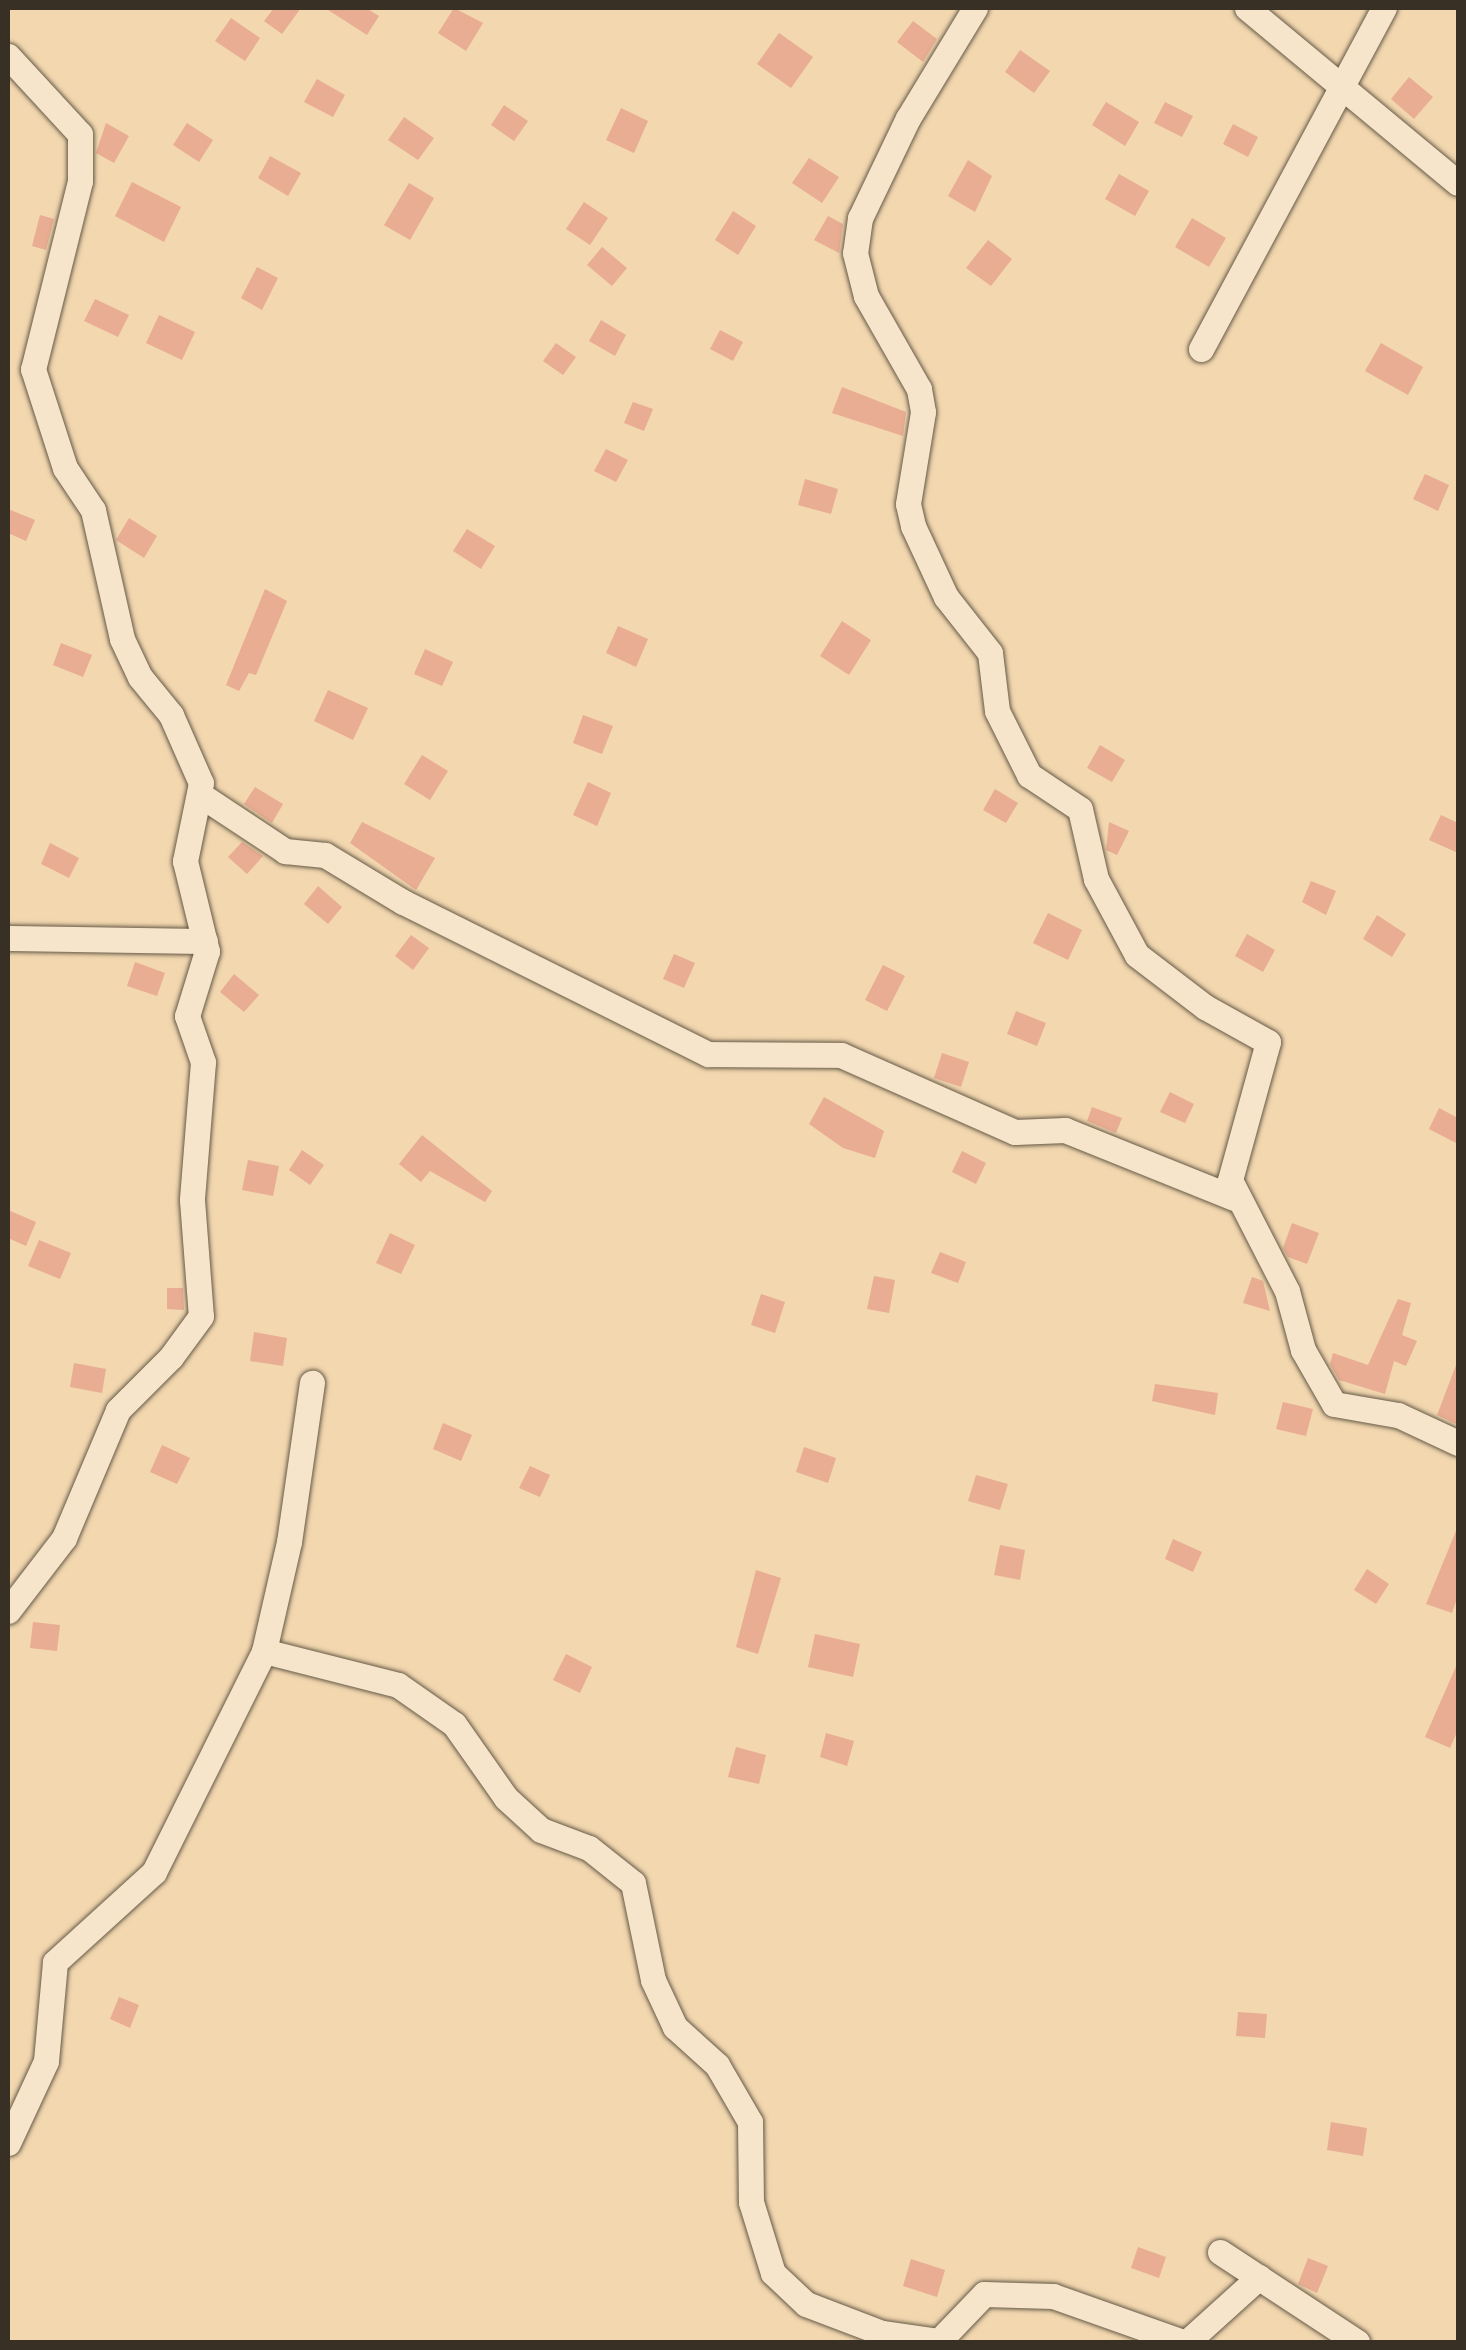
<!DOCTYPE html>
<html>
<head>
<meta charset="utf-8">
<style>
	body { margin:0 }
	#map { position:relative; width:1466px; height:2350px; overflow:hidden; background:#f2d7af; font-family:"EB Garamond",serif }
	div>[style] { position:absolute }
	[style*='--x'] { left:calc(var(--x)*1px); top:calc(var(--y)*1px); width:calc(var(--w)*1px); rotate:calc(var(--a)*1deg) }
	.building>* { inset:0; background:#e9ad93 }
	.roads { filter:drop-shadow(0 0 2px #665a48) drop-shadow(0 0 2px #665a48) }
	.street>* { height:25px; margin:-12.5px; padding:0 12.5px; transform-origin:12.5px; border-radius:12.5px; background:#f7e5cb }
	span { translate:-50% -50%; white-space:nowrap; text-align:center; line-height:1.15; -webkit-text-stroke:8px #f7e5cb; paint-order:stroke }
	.frame { position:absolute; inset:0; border:10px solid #383025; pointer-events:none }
</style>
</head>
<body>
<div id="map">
	<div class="building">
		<i style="clip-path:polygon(274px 8px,301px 8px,282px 34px,264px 21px)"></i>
		<i style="clip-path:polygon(325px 8px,366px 8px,379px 16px,367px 35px)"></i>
		<i style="clip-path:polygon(454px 8px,483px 23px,466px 51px,438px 33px)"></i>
		<i style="clip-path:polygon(231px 18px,260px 38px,245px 61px,215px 41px)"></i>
		<i style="clip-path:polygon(913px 21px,937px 39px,923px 62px,897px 42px)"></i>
		<i style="clip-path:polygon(779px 33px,813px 57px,791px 88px,757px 64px)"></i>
		<i style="clip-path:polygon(1020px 50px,1050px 71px,1034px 93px,1005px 72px)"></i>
		<i style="clip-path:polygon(1409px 77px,1433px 97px,1414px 119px,1391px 99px)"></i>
		<i style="clip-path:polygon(317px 79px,345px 95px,333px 117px,304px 102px)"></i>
		<i style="clip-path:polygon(1106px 102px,1139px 122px,1125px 146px,1092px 125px)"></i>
		<i style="clip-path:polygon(1165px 102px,1193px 116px,1182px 137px,1154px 123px)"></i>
		<i style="clip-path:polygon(504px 105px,528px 121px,514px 141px,491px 125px)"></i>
		<i style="clip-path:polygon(621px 108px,648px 121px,634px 153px,606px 140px)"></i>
		<i style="clip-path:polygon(404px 117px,434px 138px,418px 160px,388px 140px)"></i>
		<i style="clip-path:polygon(106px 123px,129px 136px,114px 163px,96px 153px)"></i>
		<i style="clip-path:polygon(187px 123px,213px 140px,199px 162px,173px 145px)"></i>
		<i style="clip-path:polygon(1233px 124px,1258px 137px,1248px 157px,1223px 144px)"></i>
		<i style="clip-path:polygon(270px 156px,301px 173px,288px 196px,258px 178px)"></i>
		<i style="clip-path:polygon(809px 158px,839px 177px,822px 203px,792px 183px)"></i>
		<i style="clip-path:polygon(968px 160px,992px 176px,975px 212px,948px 196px)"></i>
		<i style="clip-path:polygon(1119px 174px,1149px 191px,1135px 216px,1105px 199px)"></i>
		<i style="clip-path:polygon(132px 182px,181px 207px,164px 242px,115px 216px)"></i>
		<i style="clip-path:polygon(409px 183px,434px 198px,410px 240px,384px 225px)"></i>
		<i style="clip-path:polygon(584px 202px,608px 218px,590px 245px,566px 229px)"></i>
		<i style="clip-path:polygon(733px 211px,756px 226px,738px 255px,715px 240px)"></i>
		<i style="clip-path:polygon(40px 215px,54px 219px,46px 250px,32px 246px)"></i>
		<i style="clip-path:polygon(828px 216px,843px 224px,839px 253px,814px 240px)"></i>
		<i style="clip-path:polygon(1192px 218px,1226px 238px,1209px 267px,1175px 247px)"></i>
		<i style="clip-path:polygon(988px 240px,1012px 259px,991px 286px,966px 268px)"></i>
		<i style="clip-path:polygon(602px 247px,627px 268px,612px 286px,587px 265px)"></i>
		<i style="clip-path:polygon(257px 267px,278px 278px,262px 310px,241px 298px)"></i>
		<i style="clip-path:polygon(95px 299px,129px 315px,118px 337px,84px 321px)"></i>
		<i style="clip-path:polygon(159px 315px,195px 332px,182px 360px,146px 343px)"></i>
		<i style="clip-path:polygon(601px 320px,626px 335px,615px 356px,589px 341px)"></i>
		<i style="clip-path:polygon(720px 330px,743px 342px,733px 361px,710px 349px)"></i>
		<i style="clip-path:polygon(556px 343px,576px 357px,563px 375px,543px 361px)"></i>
		<i style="clip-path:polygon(1381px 343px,1423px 367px,1408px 395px,1365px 371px)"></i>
		<i style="clip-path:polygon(842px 387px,906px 412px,903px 436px,832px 413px)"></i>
		<i style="clip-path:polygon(633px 402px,653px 409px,644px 431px,624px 423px)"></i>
		<i style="clip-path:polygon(606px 449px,628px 460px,616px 482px,594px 471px)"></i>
		<i style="clip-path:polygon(1425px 474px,1449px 485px,1438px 511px,1413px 499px)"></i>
		<i style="clip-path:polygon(805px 479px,838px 489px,831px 514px,798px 505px)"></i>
		<i style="clip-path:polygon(8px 509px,35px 520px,26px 541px,8px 533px)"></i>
		<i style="clip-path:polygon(129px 518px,157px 536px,144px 558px,116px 540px)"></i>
		<i style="clip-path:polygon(467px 529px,495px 546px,481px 569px,453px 551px)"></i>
		<i style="clip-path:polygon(265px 589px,287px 601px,256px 675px,249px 673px,239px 691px,226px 685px)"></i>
		<i style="clip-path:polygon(842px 621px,871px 640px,849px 675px,820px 656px)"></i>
		<i style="clip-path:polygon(618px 626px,648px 639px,636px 667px,606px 653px)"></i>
		<i style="clip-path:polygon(61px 643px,92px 655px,83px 677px,53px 665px)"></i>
		<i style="clip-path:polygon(425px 649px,453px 662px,442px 686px,414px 674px)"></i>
		<i style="clip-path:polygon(328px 690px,368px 708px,353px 740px,314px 721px)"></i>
		<i style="clip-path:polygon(583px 715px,613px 726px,602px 754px,573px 743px)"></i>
		<i style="clip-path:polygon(1100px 745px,1125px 760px,1112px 782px,1087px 768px)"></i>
		<i style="clip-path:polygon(422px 755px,448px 771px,430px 800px,404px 784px)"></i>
		<i style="clip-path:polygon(588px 782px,611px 793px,597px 826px,573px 815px)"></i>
		<i style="clip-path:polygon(255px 787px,283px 804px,272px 823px,244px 804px)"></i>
		<i style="clip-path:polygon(995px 789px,1018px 803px,1006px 823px,983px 810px)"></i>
		<i style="clip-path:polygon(1441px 815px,1458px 823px,1458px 853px,1429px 840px)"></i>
		<i style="clip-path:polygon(362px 822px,435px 858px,416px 890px,350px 843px)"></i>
		<i style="clip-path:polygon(1109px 822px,1129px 831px,1117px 855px,1106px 850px)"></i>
		<i style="clip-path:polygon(242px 842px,263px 856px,247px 874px,228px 857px)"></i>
		<i style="clip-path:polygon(50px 843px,79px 858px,69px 878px,41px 864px)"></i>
		<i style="clip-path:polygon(1311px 881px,1336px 891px,1326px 915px,1302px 902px)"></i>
		<i style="clip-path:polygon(318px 886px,342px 907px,328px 924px,304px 904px)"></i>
		<i style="clip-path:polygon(1048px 913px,1082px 930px,1068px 960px,1033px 943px)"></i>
		<i style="clip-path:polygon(1377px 915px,1406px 934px,1392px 957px,1363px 939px)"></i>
		<i style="clip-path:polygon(1247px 934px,1275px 950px,1263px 972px,1235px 956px)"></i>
		<i style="clip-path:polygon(411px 935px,429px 948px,413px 970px,395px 956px)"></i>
		<i style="clip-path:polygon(674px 954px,695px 963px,684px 988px,663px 979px)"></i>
		<i style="clip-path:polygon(135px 962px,165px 973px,157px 996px,127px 986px)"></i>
		<i style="clip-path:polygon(883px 965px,905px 976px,887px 1011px,865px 1000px)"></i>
		<i style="clip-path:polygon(234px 974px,259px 995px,244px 1012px,220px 992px)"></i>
		<i style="clip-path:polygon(1016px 1011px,1046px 1023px,1037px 1046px,1007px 1034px)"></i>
		<i style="clip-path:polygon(942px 1053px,969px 1062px,961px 1087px,934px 1078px)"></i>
		<i style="clip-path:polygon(1170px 1092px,1194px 1104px,1185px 1123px,1160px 1112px)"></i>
		<i style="clip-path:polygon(824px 1097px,884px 1131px,875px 1158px,843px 1148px,809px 1124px)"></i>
		<i style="clip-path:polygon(1092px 1107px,1122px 1118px,1116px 1133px,1087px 1121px)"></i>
		<i style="clip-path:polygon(1439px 1108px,1458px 1118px,1458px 1144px,1429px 1129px)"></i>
		<i style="clip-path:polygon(422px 1135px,492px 1191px,485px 1202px,430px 1171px,421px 1182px,399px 1164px)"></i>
		<i style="clip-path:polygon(302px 1150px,324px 1165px,310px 1185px,289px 1170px)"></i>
		<i style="clip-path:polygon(962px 1151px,986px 1163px,976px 1184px,952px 1172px)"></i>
		<i style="clip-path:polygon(248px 1160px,279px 1166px,273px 1196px,242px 1190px)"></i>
		<i style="clip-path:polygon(8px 1210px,36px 1222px,26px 1246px,8px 1238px)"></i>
		<i style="clip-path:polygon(1292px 1223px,1319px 1233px,1307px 1264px,1288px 1257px,1283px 1248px)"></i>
		<i style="clip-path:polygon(390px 1233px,415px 1245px,401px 1274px,376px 1263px)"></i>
		<i style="clip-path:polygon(39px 1240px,71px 1253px,60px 1279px,28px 1266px)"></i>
		<i style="clip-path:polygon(940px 1252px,966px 1262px,958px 1283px,931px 1273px)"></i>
		<i style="clip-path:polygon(874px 1276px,895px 1280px,889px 1313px,867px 1309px)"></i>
		<i style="clip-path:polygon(1252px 1277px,1263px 1281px,1270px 1311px,1243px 1303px)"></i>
		<i style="clip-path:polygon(167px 1288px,183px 1288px,184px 1310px,167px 1309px)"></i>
		<i style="clip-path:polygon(761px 1294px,785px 1302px,775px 1333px,751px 1325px)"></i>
		<i style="clip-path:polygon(1398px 1299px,1411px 1303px,1402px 1335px,1417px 1341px,1406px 1366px,1394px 1361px,1385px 1394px,1339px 1380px,1330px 1364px,1333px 1353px,1368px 1365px)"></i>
		<i style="clip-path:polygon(254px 1332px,287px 1338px,283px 1366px,250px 1361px)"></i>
		<i style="clip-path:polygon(1458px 1360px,1458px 1425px,1437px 1415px)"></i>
		<i style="clip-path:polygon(74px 1363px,106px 1369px,102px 1393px,70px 1387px)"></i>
		<i style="clip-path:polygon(1155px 1384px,1218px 1393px,1215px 1415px,1152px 1401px)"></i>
		<i style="clip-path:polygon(1283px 1402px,1313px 1409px,1306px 1436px,1276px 1429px)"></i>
		<i style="clip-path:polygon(443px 1423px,472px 1435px,461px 1461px,433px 1449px)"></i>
		<i style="clip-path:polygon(162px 1445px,190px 1458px,177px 1484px,150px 1472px)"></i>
		<i style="clip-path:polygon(804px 1447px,836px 1458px,828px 1483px,796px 1472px)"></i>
		<i style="clip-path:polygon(530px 1466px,550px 1475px,540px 1497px,519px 1488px)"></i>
		<i style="clip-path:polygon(976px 1475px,1008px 1484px,1000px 1510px,968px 1501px)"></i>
		<i style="clip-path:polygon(1458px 1526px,1458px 1596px,1452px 1613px,1426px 1604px)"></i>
		<i style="clip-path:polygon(1173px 1539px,1202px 1552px,1193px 1572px,1165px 1559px)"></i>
		<i style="clip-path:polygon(1000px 1545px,1025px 1550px,1020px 1580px,994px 1575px)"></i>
		<i style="clip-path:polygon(1367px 1569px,1389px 1584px,1376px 1604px,1354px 1590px)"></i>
		<i style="clip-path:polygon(756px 1570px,781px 1578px,758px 1654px,736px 1647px)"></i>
		<i style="clip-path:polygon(33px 1622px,60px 1625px,57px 1651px,30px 1648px)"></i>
		<i style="clip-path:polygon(815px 1634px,860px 1644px,853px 1677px,808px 1667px)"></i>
		<i style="clip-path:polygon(566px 1654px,592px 1667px,580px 1693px,553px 1680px)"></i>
		<i style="clip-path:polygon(1458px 1662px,1458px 1730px,1450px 1748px,1425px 1737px)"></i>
		<i style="clip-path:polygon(826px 1733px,854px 1741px,847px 1766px,820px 1757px)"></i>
		<i style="clip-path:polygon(736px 1747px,766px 1755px,759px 1784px,728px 1777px)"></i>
		<i style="clip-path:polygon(119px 1997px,139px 2005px,130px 2028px,110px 2019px)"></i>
		<i style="clip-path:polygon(1238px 2012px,1267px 2014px,1265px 2038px,1236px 2036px)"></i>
		<i style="clip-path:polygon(1331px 2122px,1367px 2128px,1363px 2156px,1327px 2150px)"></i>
		<i style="clip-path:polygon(1138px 2247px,1166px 2257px,1159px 2278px,1131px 2268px)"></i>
		<i style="clip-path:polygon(1308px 2258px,1328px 2266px,1317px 2293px,1298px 2284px)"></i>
		<i style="clip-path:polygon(911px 2259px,945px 2270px,937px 2297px,903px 2286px)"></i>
	</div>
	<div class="roads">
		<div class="street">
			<i style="--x:975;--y:8;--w:129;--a:121.3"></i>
			<i style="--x:908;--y:118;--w:111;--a:115.6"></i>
			<i style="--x:860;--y:218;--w:35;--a:98"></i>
			<i style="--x:855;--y:253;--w:44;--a:75.7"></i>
			<i style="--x:866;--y:296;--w:107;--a:60.3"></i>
			<i style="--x:919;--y:389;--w:23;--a:80"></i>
			<i style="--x:923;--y:412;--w:93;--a:99.3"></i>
			<i style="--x:908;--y:504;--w:23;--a:77"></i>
			<i style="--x:913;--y:526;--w:78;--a:65.1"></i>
			<i style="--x:946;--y:597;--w:71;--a:51.8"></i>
			<i style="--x:990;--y:653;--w:58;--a:83.1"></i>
			<i style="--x:997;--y:711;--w:72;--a:63.4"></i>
			<i style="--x:1029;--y:775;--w:61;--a:33.7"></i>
			<i style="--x:1080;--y:809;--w:72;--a:77.1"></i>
			<i style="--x:1096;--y:879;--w:86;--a:61.7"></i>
			<i style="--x:1137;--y:955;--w:86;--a:37.4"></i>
			<i style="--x:1205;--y:1007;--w:72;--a:29.1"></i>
			<i style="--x:1268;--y:1042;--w:143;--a:105.4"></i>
			<i style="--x:1230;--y:1180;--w:125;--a:62.8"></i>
			<i style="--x:1287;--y:1291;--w:61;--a:74.8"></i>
			<i style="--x:1303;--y:1350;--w:62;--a:60.1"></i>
			<i style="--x:1334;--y:1404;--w:65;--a:9.8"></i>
			<i style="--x:1398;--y:1415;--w:66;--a:25"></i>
			<i style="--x:1247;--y:8;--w:274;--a:39.7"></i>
			<i style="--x:8;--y:56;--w:106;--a:47.3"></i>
			<i style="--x:80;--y:134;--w:47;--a:90"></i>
			<i style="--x:80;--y:181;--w:194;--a:104"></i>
			<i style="--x:33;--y:369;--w:104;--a:72.1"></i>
			<i style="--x:65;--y:468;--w:50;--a:56.3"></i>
			<i style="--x:93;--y:510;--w:132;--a:77.3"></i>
			<i style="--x:122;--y:639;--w:42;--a:64.7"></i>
			<i style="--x:140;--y:677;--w:49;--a:50.8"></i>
			<i style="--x:171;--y:715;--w:74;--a:66.2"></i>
			<i style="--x:201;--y:783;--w:80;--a:101.6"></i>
			<i style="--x:185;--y:861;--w:93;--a:76.3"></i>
			<i style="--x:207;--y:951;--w:68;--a:107.1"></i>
			<i style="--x:187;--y:1016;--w:49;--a:70.8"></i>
			<i style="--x:203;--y:1062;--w:138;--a:94.6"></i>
			<i style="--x:192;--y:1200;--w:116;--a:85.6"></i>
			<i style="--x:201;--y:1316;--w:51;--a:126.2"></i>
			<i style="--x:171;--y:1357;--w:75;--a:135"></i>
			<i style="--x:118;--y:1410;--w:139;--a:112.9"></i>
			<i style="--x:64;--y:1538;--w:92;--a:127.5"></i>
			<i style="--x:1201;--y:349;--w:387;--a:-61.8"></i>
			<i style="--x:202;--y:796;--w:100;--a:33.5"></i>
			<i style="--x:285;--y:851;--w:40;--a:5.7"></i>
			<i style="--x:325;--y:855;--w:91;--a:31.1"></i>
			<i style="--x:403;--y:902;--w:341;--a:26.5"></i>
			<i style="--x:708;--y:1054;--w:133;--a:0.4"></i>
			<i style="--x:841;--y:1055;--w:190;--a:23.9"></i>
			<i style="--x:1015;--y:1132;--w:50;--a:-2.3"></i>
			<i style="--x:1065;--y:1130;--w:182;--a:21.9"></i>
			<i style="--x:8;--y:938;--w:197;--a:0.9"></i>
			<i style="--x:264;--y:1651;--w:138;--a:14.2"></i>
			<i style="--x:398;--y:1685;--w:68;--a:34.9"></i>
			<i style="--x:454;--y:1724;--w:90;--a:54.9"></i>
			<i style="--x:506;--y:1798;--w:47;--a:42.4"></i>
			<i style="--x:541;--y:1830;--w:51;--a:20.6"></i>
			<i style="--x:589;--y:1848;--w:56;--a:38.5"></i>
			<i style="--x:633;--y:1883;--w:99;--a:78.3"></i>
			<i style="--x:653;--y:1980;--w:52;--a:64.9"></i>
			<i style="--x:675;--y:2027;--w:57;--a:42.1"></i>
			<i style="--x:717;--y:2065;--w:66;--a:59.9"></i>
			<i style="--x:750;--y:2122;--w:80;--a:89.3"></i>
			<i style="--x:751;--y:2202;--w:74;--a:72.8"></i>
			<i style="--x:773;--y:2273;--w:45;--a:43.2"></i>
			<i style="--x:806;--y:2304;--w:81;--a:20.9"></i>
			<i style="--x:882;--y:2333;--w:58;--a:8"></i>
			<i style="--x:939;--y:2341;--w:65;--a:-46.2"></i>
			<i style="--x:984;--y:2294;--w:69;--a:1.7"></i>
			<i style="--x:1053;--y:2296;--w:138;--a:19.5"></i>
			<i style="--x:8;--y:2143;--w:90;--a:-65.1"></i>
			<i style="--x:46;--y:2061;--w:99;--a:-84.8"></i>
			<i style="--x:55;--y:1962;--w:134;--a:-42.3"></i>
			<i style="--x:154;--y:1872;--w:247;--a:-63.5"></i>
			<i style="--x:264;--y:1651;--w:112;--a:-77.1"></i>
			<i style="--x:289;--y:1542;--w:161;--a:-81.8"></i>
			<i style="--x:1220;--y:2252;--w:164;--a:33.3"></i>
			<i style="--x:1187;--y:2342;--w:97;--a:-42.1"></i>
		</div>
	</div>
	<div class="frame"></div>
</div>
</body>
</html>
